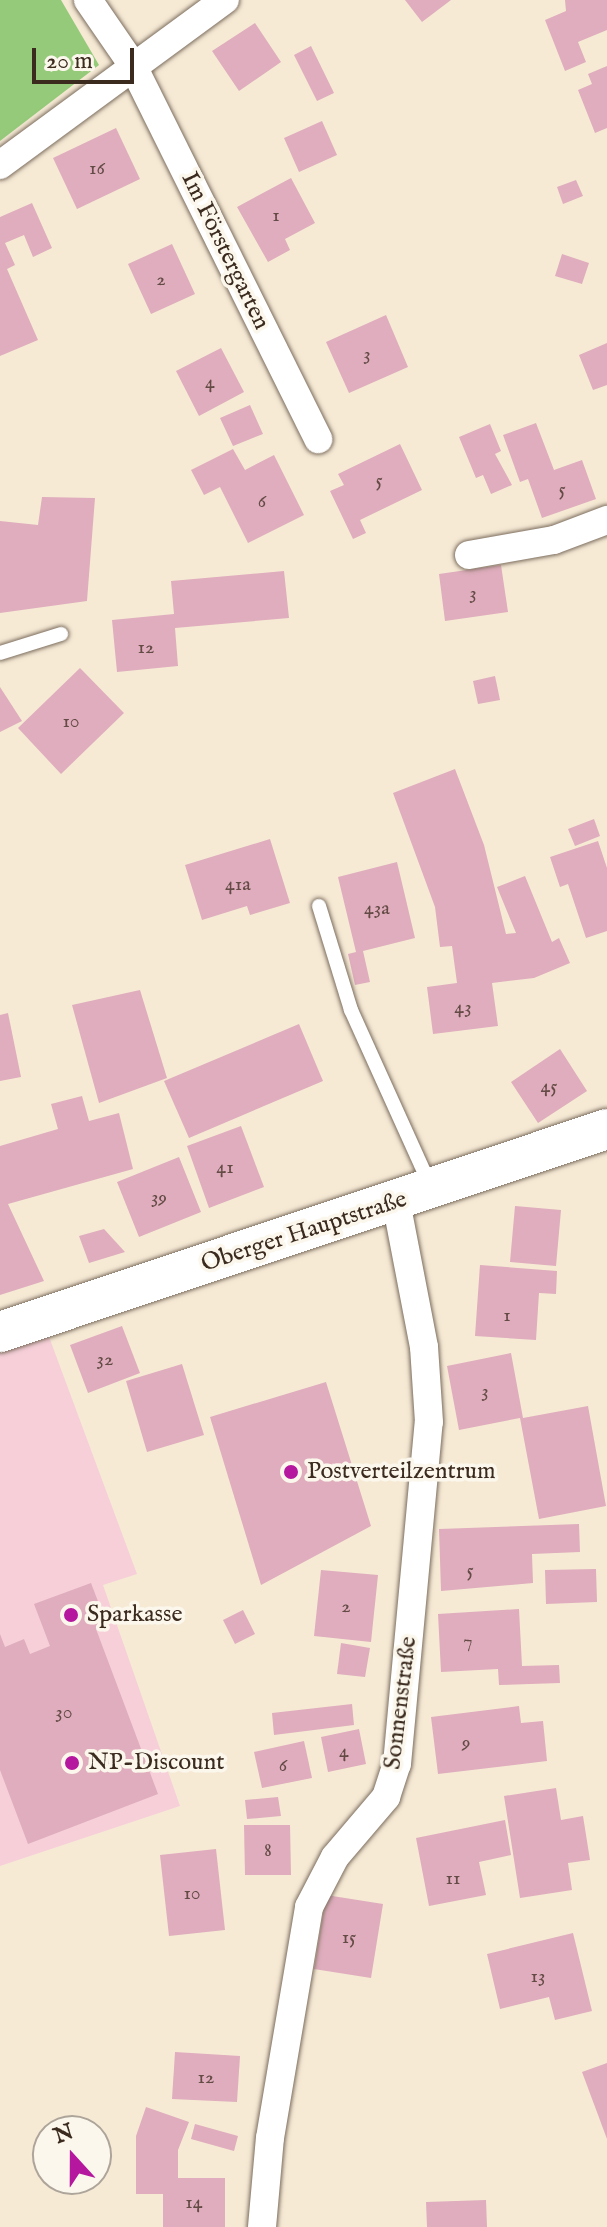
<!DOCTYPE html>
<html>
<head>
<meta charset="utf-8">
<style>
	body { margin:0 }
	#map { position:relative; width:607px; height:2227px; overflow:hidden; background:#f6ead5; font-family:"IM FELL English",serif }
	div>[style] { position:absolute }
	[style*='--x'] { left:calc(var(--x)*1px); top:calc(var(--y)*1px); width:calc(var(--w)*1px); rotate:calc(var(--a)*1deg) }
	.built>* { inset:0; background:#f6cfd9 }
	.green>* { inset:0; background:#95ca7b }
	.building>* { inset:0; background:#dfadbd }
	.roads { filter:drop-shadow(0 0 2px #7c6d5e) drop-shadow(0 0 2px #7c6d5e) }
	.lane>* { height:14px; margin:-7px; padding:0 7px; transform-origin:7px; border-radius:7px; background:#fff }
	.street>* { height:28px; margin:-14px; padding:0 14px; transform-origin:14px; border-radius:14px; background:#fff }
	.secondary>* { height:40px; margin:-20px; padding:0 20px; transform-origin:20px; border-radius:20px; background:#fff }
	.dots>* { width:22px; height:22px; translate:-50% -50%; box-sizing:border-box; border:4px solid #fbf7ec; border-radius:50% }
	span { translate:-50% -50%; white-space:nowrap; text-align:center; line-height:1.15; -webkit-text-stroke:7px #fbf7ec; paint-order:stroke }
	.number-label { font-size:20px; color:#644b46 }
	.number-label span { -webkit-text-stroke-width:0 }
	.street-label { font-size:24px; color:#3b2a1e }
	.poi-label { font-size:24px; color:#3b2a1e }
	.left { translate:0 -50%; text-align:left }
	.north { position:absolute; left:32px; top:2115px; width:80px; height:80px; box-sizing:border-box; background:#fbf7ec; border:2px solid #aea59a; border-radius:50%; rotate:339deg; font-size:22px; font-weight:700; line-height:32px; text-align:center; color:#3b2a1e }
	.north::after { content:''; display:block; margin:auto; width:28px; height:36px; background:#b5179e; clip-path:polygon(50% 0,100% 100%,50% 72%,0 100%) }
	.scale { position:absolute; left:32px; top:48px; width:102px; height:36px; box-sizing:border-box; border:4px solid #3b2a1e; border-top:0; padding-left:10px; font-size:24px; line-height:28px; white-space:nowrap; color:#3b2a1e; -webkit-text-stroke:6px #fbf7ec; paint-order:stroke }
</style>
</head>
<body>
<div id="map">
	<div class="built">
		<i style="clip-path:polygon(45px 1326px,137px 1574px,103px 1585px,180px 1806px,0 1866px,0 1343px)"></i>
	</div>
	<div class="green">
		<i style="clip-path:polygon(0 0,61px 0,99px 65px,0 141px)"></i>
	</div>
	<div class="building">
		<i style="clip-path:polygon(405px 0,451px 0,422px 22px)"></i>
		<i style="clip-path:polygon(565px 0,607px 0,607px 30px,578px 42px,586px 62px,565px 71px,545px 20px,566px 11px)"></i>
		<i style="clip-path:polygon(255px 23px,281px 62px,239px 91px,212px 51px)"></i>
		<i style="clip-path:polygon(311px 46px,334px 93px,317px 101px,294px 55px)"></i>
		<i style="clip-path:polygon(607px 66px,607px 128px,595px 133px,578px 90px,592px 84px,588px 74px)"></i>
		<i style="clip-path:polygon(322px 121px,337px 155px,299px 172px,284px 138px)"></i>
		<i style="clip-path:polygon(116px 128px,140px 179px,77px 209px,53px 158px)"></i>
		<i style="clip-path:polygon(291px 178px,315px 223px,285px 239px,290px 250px,268px 262px,237px 207px)"></i>
		<i style="clip-path:polygon(576px 180px,583px 196px,563px 204px,557px 187px)"></i>
		<i style="clip-path:polygon(32px 203px,52px 248px,33px 257px,24px 235px,5px 243px,15px 265px,7px 269px,38px 340px,0 356px,0 217px)"></i>
		<i style="clip-path:polygon(172px 244px,195px 294px,151px 314px,128px 264px)"></i>
		<i style="clip-path:polygon(562px 254px,589px 263px,582px 284px,555px 276px)"></i>
		<i style="clip-path:polygon(386px 315px,408px 367px,349px 393px,326px 342px)"></i>
		<i style="clip-path:polygon(607px 343px,607px 385px,593px 390px,579px 355px)"></i>
		<i style="clip-path:polygon(221px 348px,244px 392px,199px 416px,176px 371px)"></i>
		<i style="clip-path:polygon(250px 405px,263px 434px,233px 446px,220px 418px)"></i>
		<i style="clip-path:polygon(536px 423px,554px 470px,582px 460px,596px 499px,542px 518px,528px 479px,520px 482px,503px 435px)"></i>
		<i style="clip-path:polygon(490px 424px,501px 451px,495px 454px,512px 485px,491px 494px,483px 475px,476px 478px,459px 437px)"></i>
		<i style="clip-path:polygon(400px 444px,422px 490px,360px 520px,366px 533px,353px 539px,330px 491px,344px 485px,338px 474px)"></i>
		<i style="clip-path:polygon(233px 449px,245px 470px,274px 455px,304px 515px,248px 543px,220px 487px,204px 495px,191px 470px)"></i>
		<i style="clip-path:polygon(42px 497px,95px 498px,87px 601px,0 613px,0 521px,38px 525px)"></i>
		<i style="clip-path:polygon(501px 565px,508px 612px,445px 621px,439px 574px)"></i>
		<i style="clip-path:polygon(284px 571px,289px 618px,175px 628px,178px 666px,117px 672px,112px 620px,174px 614px,171px 581px)"></i>
		<i style="clip-path:polygon(80px 668px,124px 713px,61px 774px,18px 728px)"></i>
		<i style="clip-path:polygon(495px 676px,500px 700px,478px 704px,473px 681px)"></i>
		<i style="clip-path:polygon(0 687px,22px 721px,0 732px)"></i>
		<i style="clip-path:polygon(455px 769px,484px 845px,506px 934px,516px 933px,497px 887px,525px 876px,552px 942px,559px 938px,570px 963px,534px 978px,492px 983px,498px 1026px,433px 1034px,427px 987px,457px 983px,452px 946px,440px 947px,435px 907px,393px 793px)"></i>
		<i style="clip-path:polygon(594px 819px,600px 836px,575px 846px,568px 829px)"></i>
		<i style="clip-path:polygon(270px 839px,290px 903px,250px 915px,247px 906px,202px 920px,185px 865px)"></i>
		<i style="clip-path:polygon(598px 841px,607px 868px,607px 931px,586px 938px,568px 884px,560px 887px,550px 857px)"></i>
		<i style="clip-path:polygon(397px 862px,415px 938px,363px 951px,370px 982px,355px 985px,348px 954px,356px 952px,338px 877px)"></i>
		<i style="clip-path:polygon(140px 990px,167px 1078px,99px 1103px,72px 1005px)"></i>
		<i style="clip-path:polygon(8px 1013px,21px 1077px,0 1081px,0 1015px)"></i>
		<i style="clip-path:polygon(299px 1024px,323px 1081px,189px 1138px,164px 1081px)"></i>
		<i style="clip-path:polygon(560px 1049px,587px 1091px,538px 1123px,511px 1082px)"></i>
		<i style="clip-path:polygon(82px 1096px,89px 1121px,119px 1113px,133px 1169px,8px 1204px,44px 1281px,0 1295px,0 1146px,58px 1129px,51px 1104px)"></i>
		<i style="clip-path:polygon(241px 1126px,264px 1187px,209px 1208px,187px 1146px)"></i>
		<i style="clip-path:polygon(179px 1157px,201px 1212px,139px 1237px,117px 1182px)"></i>
		<i style="clip-path:polygon(515px 1206px,561px 1210px,556px 1266px,510px 1262px)"></i>
		<i style="clip-path:polygon(104px 1229px,125px 1252px,89px 1263px,79px 1236px)"></i>
		<i style="clip-path:polygon(480px 1265px,557px 1271px,556px 1294px,539px 1293px,536px 1340px,475px 1336px)"></i>
		<i style="clip-path:polygon(122px 1326px,140px 1373px,88px 1393px,70px 1345px)"></i>
		<i style="clip-path:polygon(511px 1353px,523px 1418px,588px 1406px,606px 1506px,539px 1519px,520px 1418px,459px 1430px,447px 1366px)"></i>
		<i style="clip-path:polygon(182px 1364px,204px 1435px,147px 1452px,126px 1381px)"></i>
		<i style="clip-path:polygon(326px 1382px,371px 1526px,261px 1585px,210px 1417px)"></i>
		<i style="clip-path:polygon(579px 1524px,580px 1552px,532px 1554px,533px 1583px,441px 1591px,439px 1529px)"></i>
		<i style="clip-path:polygon(596px 1569px,597px 1602px,546px 1604px,545px 1570px)"></i>
		<i style="clip-path:polygon(321px 1570px,378px 1575px,371px 1642px,314px 1636px)"></i>
		<i style="clip-path:polygon(91px 1583px,107px 1625px,96px 1629px,158px 1794px,28px 1844px,0 1770px,0 1634px,5px 1647px,24px 1639px,30px 1654px,50px 1646px,34px 1604px)"></i>
		<i style="clip-path:polygon(519px 1609px,522px 1666px,559px 1665px,560px 1683px,499px 1685px,498px 1669px,441px 1672px,438px 1614px)"></i>
		<i style="clip-path:polygon(243px 1610px,255px 1634px,235px 1644px,223px 1620px)"></i>
		<i style="clip-path:polygon(341px 1643px,370px 1648px,365px 1677px,337px 1674px)"></i>
		<i style="clip-path:polygon(352px 1704px,354px 1725px,274px 1735px,272px 1713px)"></i>
		<i style="clip-path:polygon(519px 1706px,521px 1723px,543px 1721px,547px 1761px,438px 1774px,431px 1717px)"></i>
		<i style="clip-path:polygon(359px 1729px,366px 1764px,328px 1772px,321px 1737px)"></i>
		<i style="clip-path:polygon(304px 1741px,312px 1778px,262px 1788px,254px 1752px)"></i>
		<i style="clip-path:polygon(556px 1788px,561px 1820px,583px 1816px,590px 1860px,568px 1863px,572px 1890px,520px 1898px,504px 1796px)"></i>
		<i style="clip-path:polygon(278px 1797px,281px 1816px,247px 1819px,245px 1800px)"></i>
		<i style="clip-path:polygon(505px 1820px,511px 1855px,479px 1862px,486px 1895px,429px 1906px,416px 1838px)"></i>
		<i style="clip-path:polygon(244px 1825px,290px 1825px,291px 1875px,245px 1875px)"></i>
		<i style="clip-path:polygon(216px 1849px,225px 1930px,169px 1936px,160px 1855px)"></i>
		<i style="clip-path:polygon(326px 1895px,383px 1904px,371px 1978px,314px 1969px)"></i>
		<i style="clip-path:polygon(573px 1933px,592px 2011px,555px 2020px,549px 1997px,500px 2009px,487px 1954px)"></i>
		<i style="clip-path:polygon(175px 2052px,240px 2056px,237px 2102px,172px 2099px)"></i>
		<i style="clip-path:polygon(607px 2063px,607px 2139px,582px 2072px)"></i>
		<i style="clip-path:polygon(146px 2107px,189px 2122px,178px 2150px,178px 2178px,225px 2178px,225px 2227px,163px 2227px,163px 2194px,136px 2194px,136px 2136px)"></i>
		<i style="clip-path:polygon(195px 2124px,238px 2136px,234px 2151px,191px 2139px)"></i>
		<i style="clip-path:polygon(486px 2200px,487px 2227px,427px 2227px,426px 2202px)"></i>
	</div>
	<div class="roads">
		<div class="lane">
			<i style="--x:0;--y:653;--w:64;--a:-17.3"></i>
			<i style="--x:319;--y:906;--w:109;--a:72.9"></i>
			<i style="--x:351;--y:1010;--w:192;--a:65.7"></i>
		</div>
		<div class="street">
			<i style="--x:88;--y:0;--w:78;--a:55.5"></i>
			<i style="--x:132;--y:64;--w:419;--a:63.6"></i>
			<i style="--x:0;--y:165;--w:279;--a:-36.3"></i>
			<i style="--x:469;--y:555;--w:86;--a:-10"></i>
			<i style="--x:554;--y:540;--w:57;--a:-20.7"></i>
			<i style="--x:262;--y:2227;--w:89;--a:-84.9"></i>
			<i style="--x:270;--y:2138;--w:234;--a:-80.4"></i>
			<i style="--x:309;--y:1907;--w:56;--a:-62.5"></i>
			<i style="--x:335;--y:1857;--w:79;--a:-49.6"></i>
			<i style="--x:386;--y:1797;--w:35;--a:-72"></i>
			<i style="--x:397;--y:1764;--w:343;--a:-84.7"></i>
			<i style="--x:429;--y:1422;--w:75;--a:-93.8"></i>
			<i style="--x:424;--y:1347;--w:149;--a:-100.9"></i>
		</div>
		<div class="secondary">
			<i style="--x:0;--y:1332;--w:640;--a:-18.49"></i>
		</div>
	</div>
	<div class="dots">
		<i style="left:291px;top:1472px;background:#b5179e"></i>
		<i style="left:71px;top:1615px;background:#b5179e"></i>
		<i style="left:72px;top:1763px;background:#b5179e"></i>
	</div>
	<div class="number-label">
		<span style="left:97px;top:168px">16</span>
		<span style="left:276px;top:215px">1</span>
		<span style="left:161px;top:279px">2</span>
		<span style="left:367px;top:354px">3</span>
		<span style="left:210px;top:382px">4</span>
		<span style="left:379px;top:480px">5</span>
		<span style="left:562px;top:489px">5</span>
		<span style="left:262px;top:501px">6</span>
		<span style="left:473px;top:593px">3</span>
		<span style="left:146px;top:647px">12</span>
		<span style="left:71px;top:721px">10</span>
		<span style="left:238px;top:884px">41a</span>
		<span style="left:377px;top:908px">43a</span>
		<span style="left:463px;top:1007px">43</span>
		<span style="left:549px;top:1086px">45</span>
		<span style="left:225px;top:1167px">41</span>
		<span style="left:159px;top:1197px">39</span>
		<span style="left:507px;top:1315px">1</span>
		<span style="left:105px;top:1359px">32</span>
		<span style="left:485px;top:1391px">3</span>
		<span style="left:470px;top:1570px">5</span>
		<span style="left:346px;top:1606px">2</span>
		<span style="left:468px;top:1641px">7</span>
		<span style="left:64px;top:1712px">30</span>
		<span style="left:466px;top:1742px">9</span>
		<span style="left:344px;top:1751px">4</span>
		<span style="left:283px;top:1765px">6</span>
		<span style="left:268px;top:1850px">8</span>
		<span style="left:453px;top:1878px">11</span>
		<span style="left:192px;top:1893px">10</span>
		<span style="left:349px;top:1937px">15</span>
		<span style="left:538px;top:1976px">13</span>
		<span style="left:206px;top:2077px">12</span>
		<span style="left:194px;top:2202px">14</span>
	</div>
	<div class="street-label">
		<span style="left:225px;top:251px;rotate:64deg">Im Förstergarten</span>
		<span style="left:304px;top:1232px;rotate:-18deg">Oberger Hauptstraße</span>
		<span style="left:401px;top:1703px;rotate:-83deg">Sonnenstraße</span>
	</div>
	<div class="poi-label">
		<span class="left" style="left:307px;top:1472px">Postverteilzentrum</span>
		<span class="left" style="left:87px;top:1615px">Sparkasse</span>
		<span class="left" style="left:88px;top:1763px">NP-Discount</span>
	</div>
	<div class="north">N</div>
	<div class="scale">20 m</div>
</div>
</body>
</html>
